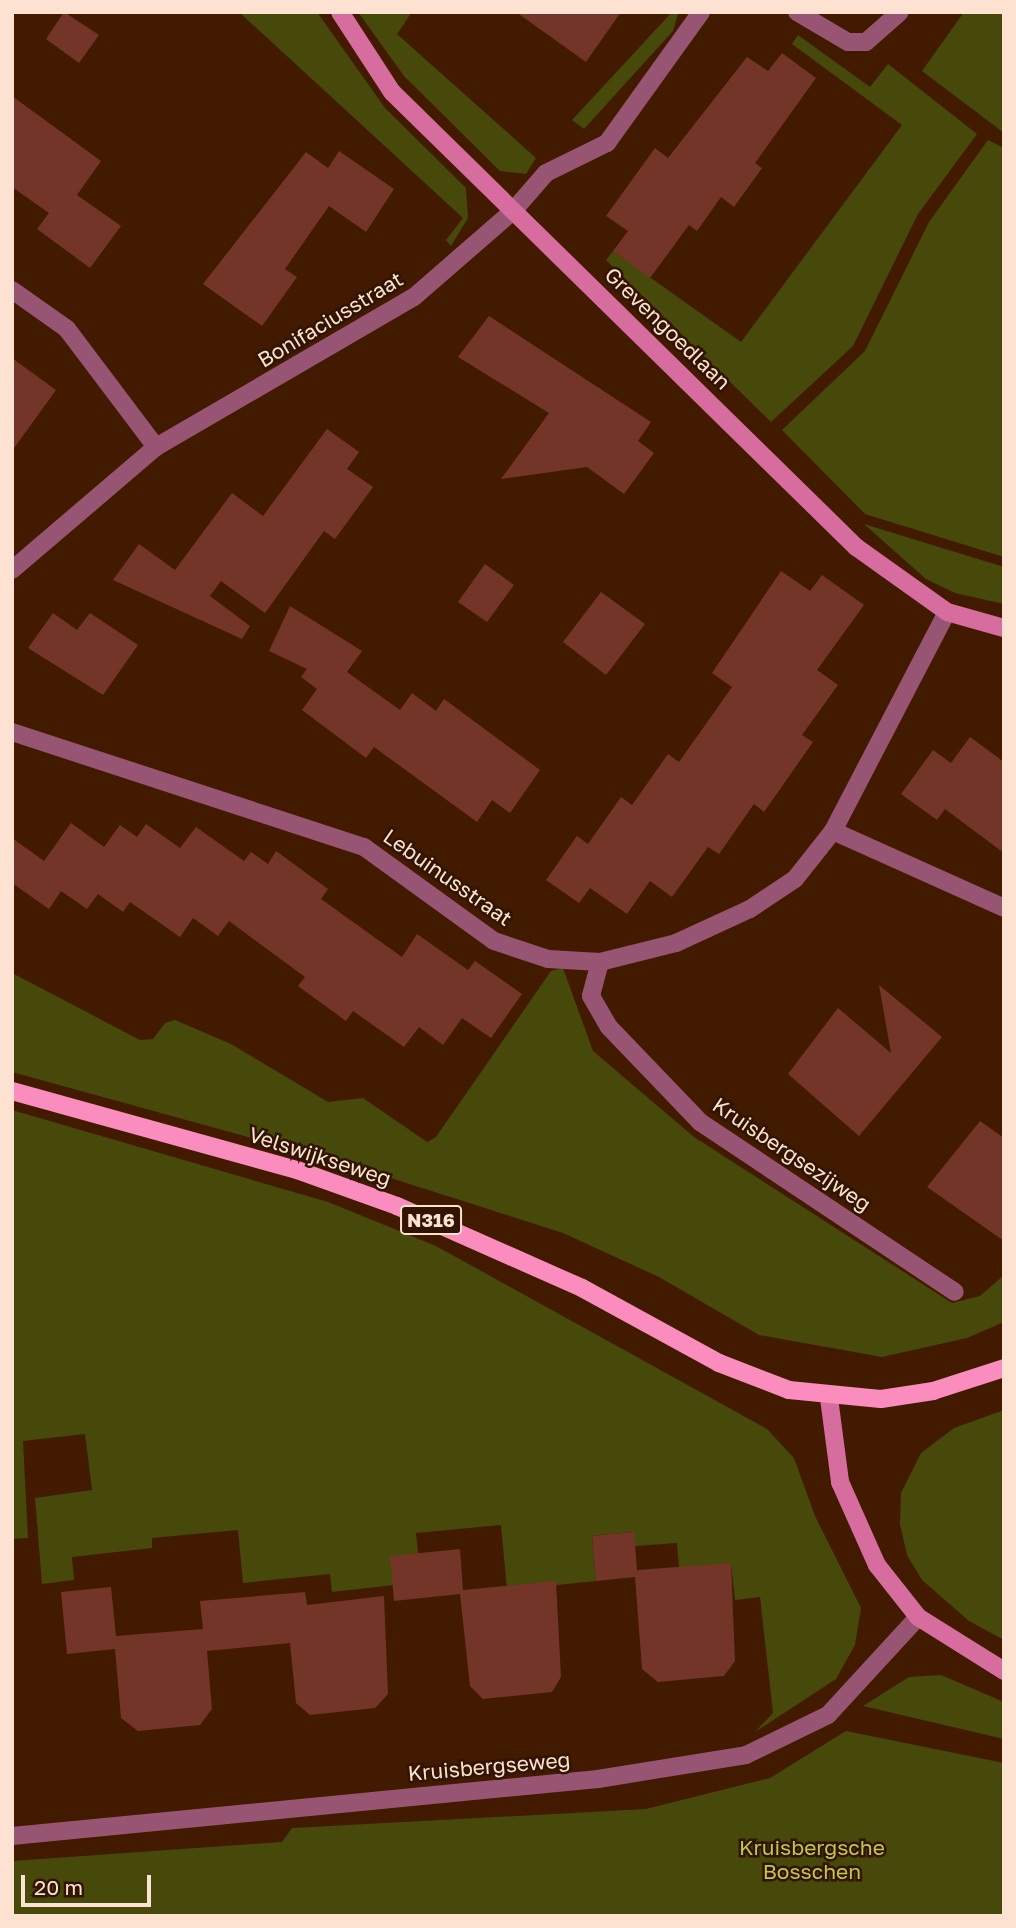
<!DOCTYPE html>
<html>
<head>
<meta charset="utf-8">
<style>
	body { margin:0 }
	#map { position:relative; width:1016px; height:1928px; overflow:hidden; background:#411a00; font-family:"Golos Text",sans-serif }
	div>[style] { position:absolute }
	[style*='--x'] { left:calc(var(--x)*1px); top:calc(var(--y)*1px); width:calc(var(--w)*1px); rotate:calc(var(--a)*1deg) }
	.green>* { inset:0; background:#464909 }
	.building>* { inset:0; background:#743529 }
	.street>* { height:18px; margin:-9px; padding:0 9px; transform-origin:9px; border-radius:9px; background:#985573 }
	.secondary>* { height:18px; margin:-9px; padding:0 9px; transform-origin:9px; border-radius:9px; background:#d76d9f }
	.primary>* { height:18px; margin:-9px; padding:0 9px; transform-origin:9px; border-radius:9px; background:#fa8cbe }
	span { translate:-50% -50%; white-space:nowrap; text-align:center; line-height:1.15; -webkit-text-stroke:5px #311402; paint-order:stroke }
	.shield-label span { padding:2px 5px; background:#311402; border:2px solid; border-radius:5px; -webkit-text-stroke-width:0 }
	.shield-label { font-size:19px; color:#fde2d2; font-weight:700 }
	.street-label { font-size:21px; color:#fde2d2 }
	.park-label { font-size:21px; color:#c1c84c }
	.frame { position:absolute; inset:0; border:14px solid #fde2d2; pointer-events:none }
	.scale { position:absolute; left:21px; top:1875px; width:130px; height:32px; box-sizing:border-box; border:4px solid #fde2d2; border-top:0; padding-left:9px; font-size:21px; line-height:24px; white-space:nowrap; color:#fde2d2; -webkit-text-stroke:5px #311402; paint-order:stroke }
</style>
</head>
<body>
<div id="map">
	<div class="green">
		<i style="clip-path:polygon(239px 12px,317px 12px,385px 108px,466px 188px,468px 218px,451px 246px,446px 240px,463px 218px)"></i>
		<i style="clip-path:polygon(358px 12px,412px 12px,397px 34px,536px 158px,526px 174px,500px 171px,404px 76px)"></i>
		<i style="clip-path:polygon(672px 12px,678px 14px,673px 31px,584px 129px,572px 120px)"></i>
		<i style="clip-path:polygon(964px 12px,1004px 12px,1004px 133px,922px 71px)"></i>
		<i style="clip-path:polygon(798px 35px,870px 87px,888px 64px,977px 134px,918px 214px,853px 346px,771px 422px,606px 260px,613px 251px,741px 342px,902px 125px,792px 44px)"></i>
		<i style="clip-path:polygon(988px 140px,1004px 148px,1004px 557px,865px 514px,782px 430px,865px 351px,929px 222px)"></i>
		<i style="clip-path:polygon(864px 524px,1004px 567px,1004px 604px,955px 593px,926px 579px)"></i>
		<i style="clip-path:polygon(563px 968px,593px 1051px,694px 1137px,952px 1303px,980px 1296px,1004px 1275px,1004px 1322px,967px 1338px,882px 1357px,759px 1335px,659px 1277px,563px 1233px,353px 1166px,12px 1072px,12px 973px,140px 1040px,153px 1039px,165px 1023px,175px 1020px,231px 1044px,328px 1102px,363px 1098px,427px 1142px,436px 1137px,551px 971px)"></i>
		<i style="clip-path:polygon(12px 1110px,328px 1202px,436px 1246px,767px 1429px,794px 1458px,815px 1516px,861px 1608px,855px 1645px,836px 1679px,755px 1732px,773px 1713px,760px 1597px,735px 1600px,731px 1564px,679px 1568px,677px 1543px,635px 1546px,633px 1532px,592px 1536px,596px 1581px,507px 1590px,501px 1525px,416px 1533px,421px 1582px,332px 1592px,330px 1574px,243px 1583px,238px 1530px,152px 1538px,152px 1548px,72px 1557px,74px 1580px,42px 1584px,35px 1498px,92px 1490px,85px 1434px,23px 1441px,28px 1538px,12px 1539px)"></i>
		<i style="clip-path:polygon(1004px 1410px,1004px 1640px,969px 1621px,922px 1580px,907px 1555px,900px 1524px,901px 1493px,921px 1453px,954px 1428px)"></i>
		<i style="clip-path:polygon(941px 1675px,1004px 1702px,1004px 1739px,863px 1706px,909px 1677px)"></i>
		<i style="clip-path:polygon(846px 1731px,1004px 1763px,1004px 1916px,12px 1916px,12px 1861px,282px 1842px,292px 1828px,646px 1809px,770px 1778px)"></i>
	</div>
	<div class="building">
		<i style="clip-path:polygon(64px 12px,99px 35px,79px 63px,46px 39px)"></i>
		<i style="clip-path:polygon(516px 12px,621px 12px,586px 62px)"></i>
		<i style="clip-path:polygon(782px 53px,816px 78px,755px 163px,762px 168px,734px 207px,721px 197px,697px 231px,689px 225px,650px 278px,613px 251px,628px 231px,606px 216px,655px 148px,668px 158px,747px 57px,768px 71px)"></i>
		<i style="clip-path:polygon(12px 96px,101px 161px,77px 195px,121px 226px,90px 268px,37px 229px,49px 213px,12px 187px)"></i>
		<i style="clip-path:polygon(339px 151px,394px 189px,366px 232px,329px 206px,285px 269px,297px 277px,262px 326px,203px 284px,306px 152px,328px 168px)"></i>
		<i style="clip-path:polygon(489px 316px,651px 422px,638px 441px,654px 453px,624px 494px,587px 467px,501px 479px,549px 413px,458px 357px)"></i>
		<i style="clip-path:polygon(12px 358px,56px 390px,12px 451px)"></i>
		<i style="clip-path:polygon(327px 429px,359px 452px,347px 469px,373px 487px,335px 539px,324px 531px,265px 613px,221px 581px,210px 596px,250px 626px,242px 639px,113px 580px,139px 544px,175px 570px,232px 493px,263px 516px)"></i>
		<i style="clip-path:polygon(485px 564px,514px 585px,487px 622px,458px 602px)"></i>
		<i style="clip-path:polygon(781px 571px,810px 591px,822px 575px,864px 605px,817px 670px,838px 685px,802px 735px,813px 742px,764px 812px,754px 804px,719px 854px,708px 847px,672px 897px,650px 881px,627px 914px,590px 888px,579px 903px,546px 880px,577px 836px,588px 844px,621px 797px,632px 805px,668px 754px,679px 762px,732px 687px,712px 673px)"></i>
		<i style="clip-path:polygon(601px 592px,645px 624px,606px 675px,563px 642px)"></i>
		<i style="clip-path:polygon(290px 606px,362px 651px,347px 672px,400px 710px,412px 693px,436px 711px,444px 699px,540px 770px,510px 813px,492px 800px,477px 822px,374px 747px,366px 758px,302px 710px,317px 689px,301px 677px,307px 669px,269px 651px)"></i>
		<i style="clip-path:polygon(53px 613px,77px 630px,90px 613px,138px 645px,103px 695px,28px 648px)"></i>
		<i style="clip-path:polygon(970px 737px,1004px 762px,1004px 853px,945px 809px,937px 820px,901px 794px,933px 750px,951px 763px)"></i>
		<i style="clip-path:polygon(71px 823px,104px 847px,120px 825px,137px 837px,146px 824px,180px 848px,196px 827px,244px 861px,251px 852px,268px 864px,276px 851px,328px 889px,321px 899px,402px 957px,417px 934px,468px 970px,475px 961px,522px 994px,491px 1038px,462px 1018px,443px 1045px,419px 1027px,404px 1047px,353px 1011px,346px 1021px,298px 986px,305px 977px,229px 921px,218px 936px,193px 918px,180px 937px,130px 902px,123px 912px,98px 894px,87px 909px,61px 891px,49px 909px,12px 883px,12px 838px,44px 861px)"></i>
		<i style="clip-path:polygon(879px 985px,942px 1037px,859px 1136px,788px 1074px,838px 1008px,891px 1053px)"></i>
		<i style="clip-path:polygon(980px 1121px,1004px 1138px,1004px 1241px,927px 1187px)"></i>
		<i style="clip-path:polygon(634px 1532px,637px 1570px,731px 1563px,735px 1661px,724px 1676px,658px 1682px,642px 1669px,635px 1577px,596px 1581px,592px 1536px)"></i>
		<i style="clip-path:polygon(460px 1549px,463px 1590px,556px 1581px,561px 1677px,552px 1692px,483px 1699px,470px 1686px,460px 1594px,394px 1601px,390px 1556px)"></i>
		<i style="clip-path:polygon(111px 1587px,116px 1636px,203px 1629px,200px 1601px,305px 1592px,307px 1605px,384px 1596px,388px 1694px,375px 1708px,310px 1715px,296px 1703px,290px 1643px,207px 1651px,212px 1709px,200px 1725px,138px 1731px,121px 1718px,115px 1649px,67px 1654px,61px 1592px)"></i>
	</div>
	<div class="street">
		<i style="--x:797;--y:12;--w:59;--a:30.5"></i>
		<i style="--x:848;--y:42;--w:18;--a:0"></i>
		<i style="--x:866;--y:42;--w:45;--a:-41.4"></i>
		<i style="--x:12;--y:290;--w:67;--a:35.3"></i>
		<i style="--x:67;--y:329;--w:148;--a:53"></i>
		<i style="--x:12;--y:570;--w:189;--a:-40.5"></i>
		<i style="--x:156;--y:447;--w:298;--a:-30.2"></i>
		<i style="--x:414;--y:297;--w:131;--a:-41"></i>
		<i style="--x:513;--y:211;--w:50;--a:-49"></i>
		<i style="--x:546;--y:173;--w:68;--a:-26.2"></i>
		<i style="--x:607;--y:143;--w:161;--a:-54.3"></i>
		<i style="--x:12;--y:732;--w:370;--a:18.1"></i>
		<i style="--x:364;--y:847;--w:160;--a:35.9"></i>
		<i style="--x:494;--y:941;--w:57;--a:18.4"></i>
		<i style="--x:548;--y:959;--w:52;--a:3.3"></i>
		<i style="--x:600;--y:962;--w:78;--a:-14"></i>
		<i style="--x:676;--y:943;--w:81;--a:-24.7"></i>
		<i style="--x:750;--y:909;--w:54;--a:-33.7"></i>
		<i style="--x:795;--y:879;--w:61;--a:-51.6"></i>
		<i style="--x:833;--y:831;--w:247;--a:-62.5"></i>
		<i style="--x:833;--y:831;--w:188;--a:24.2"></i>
		<i style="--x:600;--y:962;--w:35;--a:105"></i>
		<i style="--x:591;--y:996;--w:36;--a:60"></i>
		<i style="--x:609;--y:1027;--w:132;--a:46.2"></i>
		<i style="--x:700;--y:1122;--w:306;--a:33.7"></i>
		<i style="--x:12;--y:1836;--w:589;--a:-5.56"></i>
		<i style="--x:598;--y:1779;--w:150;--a:-9.2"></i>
		<i style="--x:746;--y:1755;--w:91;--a:-26"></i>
		<i style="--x:828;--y:1715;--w:133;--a:-47.4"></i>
	</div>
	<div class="secondary">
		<i style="--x:340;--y:12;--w:95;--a:57"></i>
		<i style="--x:392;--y:92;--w:650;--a:44.44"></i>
		<i style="--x:856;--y:547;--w:112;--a:35.5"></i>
		<i style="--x:947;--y:612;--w:59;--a:15.7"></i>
		<i style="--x:829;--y:1398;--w:85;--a:82.5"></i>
		<i style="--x:840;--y:1482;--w:91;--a:66"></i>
		<i style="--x:877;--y:1565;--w:66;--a:51.7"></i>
		<i style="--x:918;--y:1617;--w:102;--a:32.1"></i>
	</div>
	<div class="primary">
		<i style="--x:12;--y:1091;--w:296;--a:15.5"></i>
		<i style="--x:297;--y:1170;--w:106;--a:19.8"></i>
		<i style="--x:397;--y:1206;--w:202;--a:23.9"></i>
		<i style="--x:582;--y:1288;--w:156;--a:28.7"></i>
		<i style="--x:719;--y:1363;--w:75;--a:21.1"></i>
		<i style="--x:789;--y:1390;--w:92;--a:5.6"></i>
		<i style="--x:881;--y:1399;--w:53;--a:-8.7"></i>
		<i style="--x:933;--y:1391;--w:75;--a:-17.9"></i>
	</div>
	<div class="shield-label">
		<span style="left:431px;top:1220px">N316</span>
	</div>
	<div class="street-label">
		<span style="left:330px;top:319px;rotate:-31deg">Bonifaciusstraat</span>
		<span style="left:668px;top:328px;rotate:44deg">Grevengoedlaan</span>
		<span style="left:448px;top:877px;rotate:35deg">Lebuinusstraat</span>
		<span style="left:792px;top:1154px;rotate:34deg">Kruisbergsezijweg</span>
		<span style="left:320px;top:1156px;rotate:18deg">Velswijkseweg</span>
		<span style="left:489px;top:1766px;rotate:-5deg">Kruisbergseweg</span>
	</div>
	<div class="park-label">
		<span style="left:812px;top:1859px">Kruisbergsche<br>Bosschen</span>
	</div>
	<div class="frame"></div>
	<div class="scale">20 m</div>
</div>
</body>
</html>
